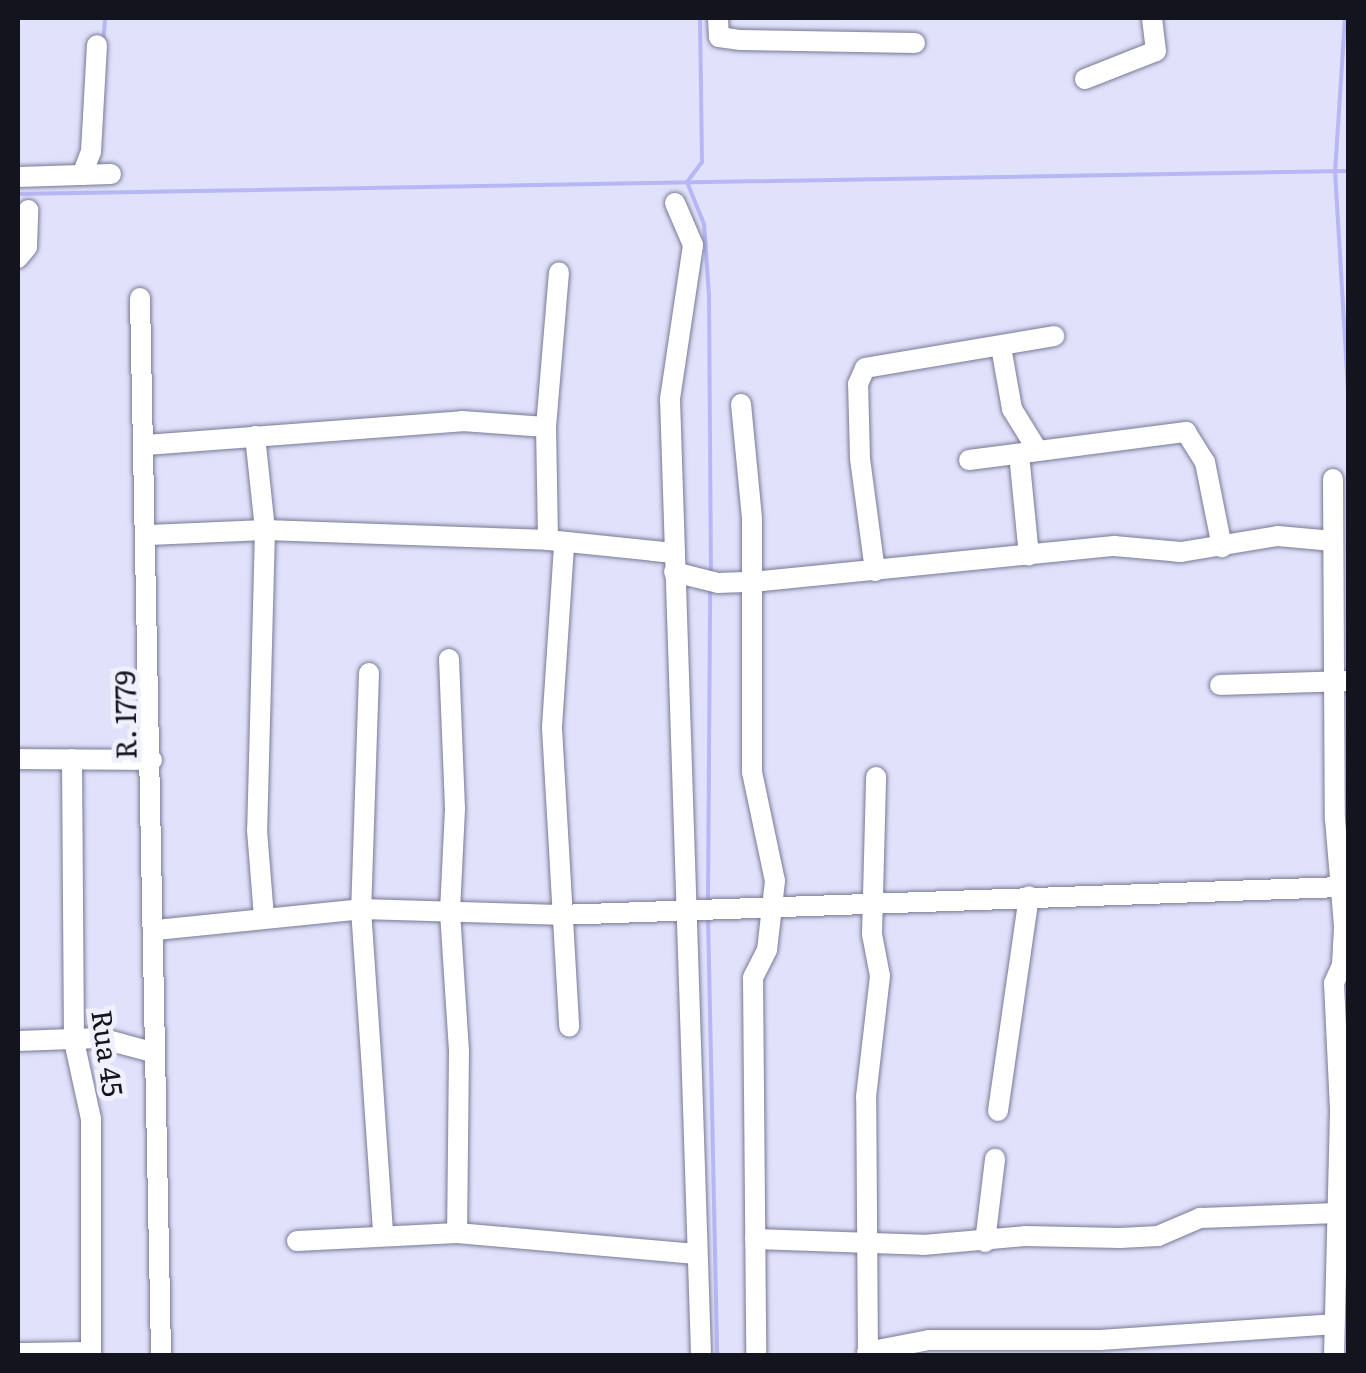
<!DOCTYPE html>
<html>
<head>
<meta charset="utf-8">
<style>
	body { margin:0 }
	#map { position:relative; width:1366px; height:1373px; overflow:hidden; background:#e0e1fa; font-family:Literata,serif }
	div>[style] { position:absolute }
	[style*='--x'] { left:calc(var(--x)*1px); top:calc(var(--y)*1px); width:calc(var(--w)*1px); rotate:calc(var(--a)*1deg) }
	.stream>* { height:4px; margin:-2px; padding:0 2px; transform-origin:2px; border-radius:2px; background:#b6b7f4 }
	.roads { filter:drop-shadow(0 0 2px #797996) drop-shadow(0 0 2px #797996) }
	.minor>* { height:20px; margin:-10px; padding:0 10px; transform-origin:10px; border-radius:10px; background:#fff }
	span { translate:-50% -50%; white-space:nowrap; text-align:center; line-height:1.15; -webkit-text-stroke:10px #eff0fc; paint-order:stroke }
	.street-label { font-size:28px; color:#14141f }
	.frame { position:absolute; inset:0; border:20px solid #14141f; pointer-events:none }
</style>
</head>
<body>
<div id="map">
	<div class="stream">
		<i style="--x:700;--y:18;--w:144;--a:89.2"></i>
		<i style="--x:702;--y:162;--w:25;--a:127"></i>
		<i style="--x:687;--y:182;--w:45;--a:68"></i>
		<i style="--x:704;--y:224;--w:71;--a:86"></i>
		<i style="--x:709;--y:295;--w:281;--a:89.6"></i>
		<i style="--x:1345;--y:18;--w:153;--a:93.7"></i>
		<i style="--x:1335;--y:171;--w:220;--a:86.6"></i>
		<i style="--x:103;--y:43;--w:25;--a:-85"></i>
		<i style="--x:18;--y:194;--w:1330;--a:-0.99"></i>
		<i style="--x:708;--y:901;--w:310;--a:-89.6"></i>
		<i style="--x:708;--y:916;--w:440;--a:88.8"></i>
	</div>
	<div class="roads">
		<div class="minor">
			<i style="--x:718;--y:18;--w:19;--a:87"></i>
			<i style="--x:719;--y:37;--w:22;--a:8"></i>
			<i style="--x:741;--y:40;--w:174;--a:1"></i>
			<i style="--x:1085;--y:79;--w:76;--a:-21.5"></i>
			<i style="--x:1156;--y:51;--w:33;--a:-97"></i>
			<i style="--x:82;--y:175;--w:25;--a:-69"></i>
			<i style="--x:91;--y:152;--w:107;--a:-86.8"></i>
			<i style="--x:18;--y:177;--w:93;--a:-1.8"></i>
			<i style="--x:675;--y:203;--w:46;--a:66.8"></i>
			<i style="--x:693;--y:245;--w:156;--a:98.5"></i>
			<i style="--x:670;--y:399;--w:958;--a:88.14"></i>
			<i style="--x:18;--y:258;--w:14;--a:-51"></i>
			<i style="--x:27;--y:247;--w:37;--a:-88"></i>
			<i style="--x:140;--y:298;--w:1058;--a:88.86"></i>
			<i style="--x:1001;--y:347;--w:63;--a:79.9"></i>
			<i style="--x:1012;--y:409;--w:49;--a:58.2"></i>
			<i style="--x:741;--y:404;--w:116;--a:84.5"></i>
			<i style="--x:752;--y:519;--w:253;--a:90"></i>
			<i style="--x:752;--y:772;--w:111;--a:78.1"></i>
			<i style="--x:775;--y:881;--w:69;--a:96.6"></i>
			<i style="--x:767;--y:950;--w:31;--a:117"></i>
			<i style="--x:753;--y:978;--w:378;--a:89.5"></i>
			<i style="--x:255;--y:436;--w:95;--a:83.9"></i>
			<i style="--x:265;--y:530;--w:300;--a:91.5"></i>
			<i style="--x:257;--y:830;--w:87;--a:85.4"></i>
			<i style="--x:146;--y:445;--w:317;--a:-4.3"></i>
			<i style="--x:462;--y:421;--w:84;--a:4.1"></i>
			<i style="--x:1019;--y:454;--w:102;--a:84.4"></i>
			<i style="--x:969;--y:460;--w:219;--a:-7.4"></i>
			<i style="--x:1186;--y:432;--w:36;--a:58"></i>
			<i style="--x:1205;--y:462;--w:87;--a:78.7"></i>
			<i style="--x:1333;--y:479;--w:340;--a:89.7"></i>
			<i style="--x:1335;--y:819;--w:108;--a:85.2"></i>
			<i style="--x:1344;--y:927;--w:38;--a:93"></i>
			<i style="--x:1342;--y:965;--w:20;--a:114"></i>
			<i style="--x:1334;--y:983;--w:128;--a:87.3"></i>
			<i style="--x:1340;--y:1111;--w:245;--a:91.4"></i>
			<i style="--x:149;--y:535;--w:116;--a:-2.5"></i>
			<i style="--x:265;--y:530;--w:283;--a:2"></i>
			<i style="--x:548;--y:540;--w:126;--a:5.9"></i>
			<i style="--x:548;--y:540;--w:113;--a:-91"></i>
			<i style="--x:546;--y:427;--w:155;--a:-85.2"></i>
			<i style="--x:564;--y:546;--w:182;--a:93.8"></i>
			<i style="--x:552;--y:728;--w:299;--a:86.7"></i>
			<i style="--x:875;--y:571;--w:114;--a:-97.6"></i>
			<i style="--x:860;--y:458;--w:74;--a:-91.5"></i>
			<i style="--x:858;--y:384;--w:17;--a:-66"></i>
			<i style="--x:865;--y:368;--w:192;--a:-9.6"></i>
			<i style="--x:674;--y:572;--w:45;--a:14"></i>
			<i style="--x:718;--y:583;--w:34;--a:-2"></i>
			<i style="--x:752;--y:582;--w:364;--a:-5.7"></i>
			<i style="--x:1114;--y:546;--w:67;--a:5.1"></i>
			<i style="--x:1181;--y:552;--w:98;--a:-9.4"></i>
			<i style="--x:1278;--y:536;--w:55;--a:5.2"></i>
			<i style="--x:449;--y:659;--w:150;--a:87.7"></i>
			<i style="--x:455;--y:809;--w:103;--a:92.8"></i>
			<i style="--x:450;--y:912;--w:138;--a:86.3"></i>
			<i style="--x:459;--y:1050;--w:183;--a:90.6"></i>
			<i style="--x:369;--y:673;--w:236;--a:91.9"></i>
			<i style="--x:361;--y:909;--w:326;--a:86.1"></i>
			<i style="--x:1220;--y:685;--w:127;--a:-1.8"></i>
			<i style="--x:18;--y:759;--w:134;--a:0.4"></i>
			<i style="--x:72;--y:759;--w:282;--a:89.6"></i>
			<i style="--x:74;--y:1041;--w:80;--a:77.7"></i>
			<i style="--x:91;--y:1119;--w:237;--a:90"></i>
			<i style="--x:156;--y:930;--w:206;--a:-5.8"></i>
			<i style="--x:361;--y:909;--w:198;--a:1.7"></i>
			<i style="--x:559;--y:915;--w:784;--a:-2.05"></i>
			<i style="--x:18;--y:1041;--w:82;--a:-2.1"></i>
			<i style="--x:100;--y:1038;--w:54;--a:15.1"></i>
			<i style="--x:998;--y:1111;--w:217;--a:-81.8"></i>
			<i style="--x:755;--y:1239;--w:168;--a:2"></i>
			<i style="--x:923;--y:1245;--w:102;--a:-5"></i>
			<i style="--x:1025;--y:1236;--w:95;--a:1.2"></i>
			<i style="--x:1120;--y:1238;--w:38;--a:-3"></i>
			<i style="--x:1158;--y:1236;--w:46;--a:-23.2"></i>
			<i style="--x:1200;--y:1218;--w:138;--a:-2.1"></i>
			<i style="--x:297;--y:1241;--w:160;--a:-2.9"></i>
			<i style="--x:457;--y:1233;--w:240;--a:5"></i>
			<i style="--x:985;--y:1242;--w:84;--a:-83.1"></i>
			<i style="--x:867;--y:1352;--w:63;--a:-11"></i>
			<i style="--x:929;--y:1340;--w:171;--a:0"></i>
			<i style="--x:1100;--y:1340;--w:233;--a:-3.9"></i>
			<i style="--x:18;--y:1353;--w:73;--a:-0.8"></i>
			<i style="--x:868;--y:1356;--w:259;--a:-90.4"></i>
			<i style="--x:866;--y:1097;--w:122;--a:-83.4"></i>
			<i style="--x:880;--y:976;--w:43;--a:-100.8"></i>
			<i style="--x:872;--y:934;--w:157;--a:-88.5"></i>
		</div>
	</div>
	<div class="street-label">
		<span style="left:124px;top:715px;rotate:-91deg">R. 1779</span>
		<span style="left:109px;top:1053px;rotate:82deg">Rua 45</span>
	</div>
	<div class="frame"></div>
</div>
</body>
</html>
